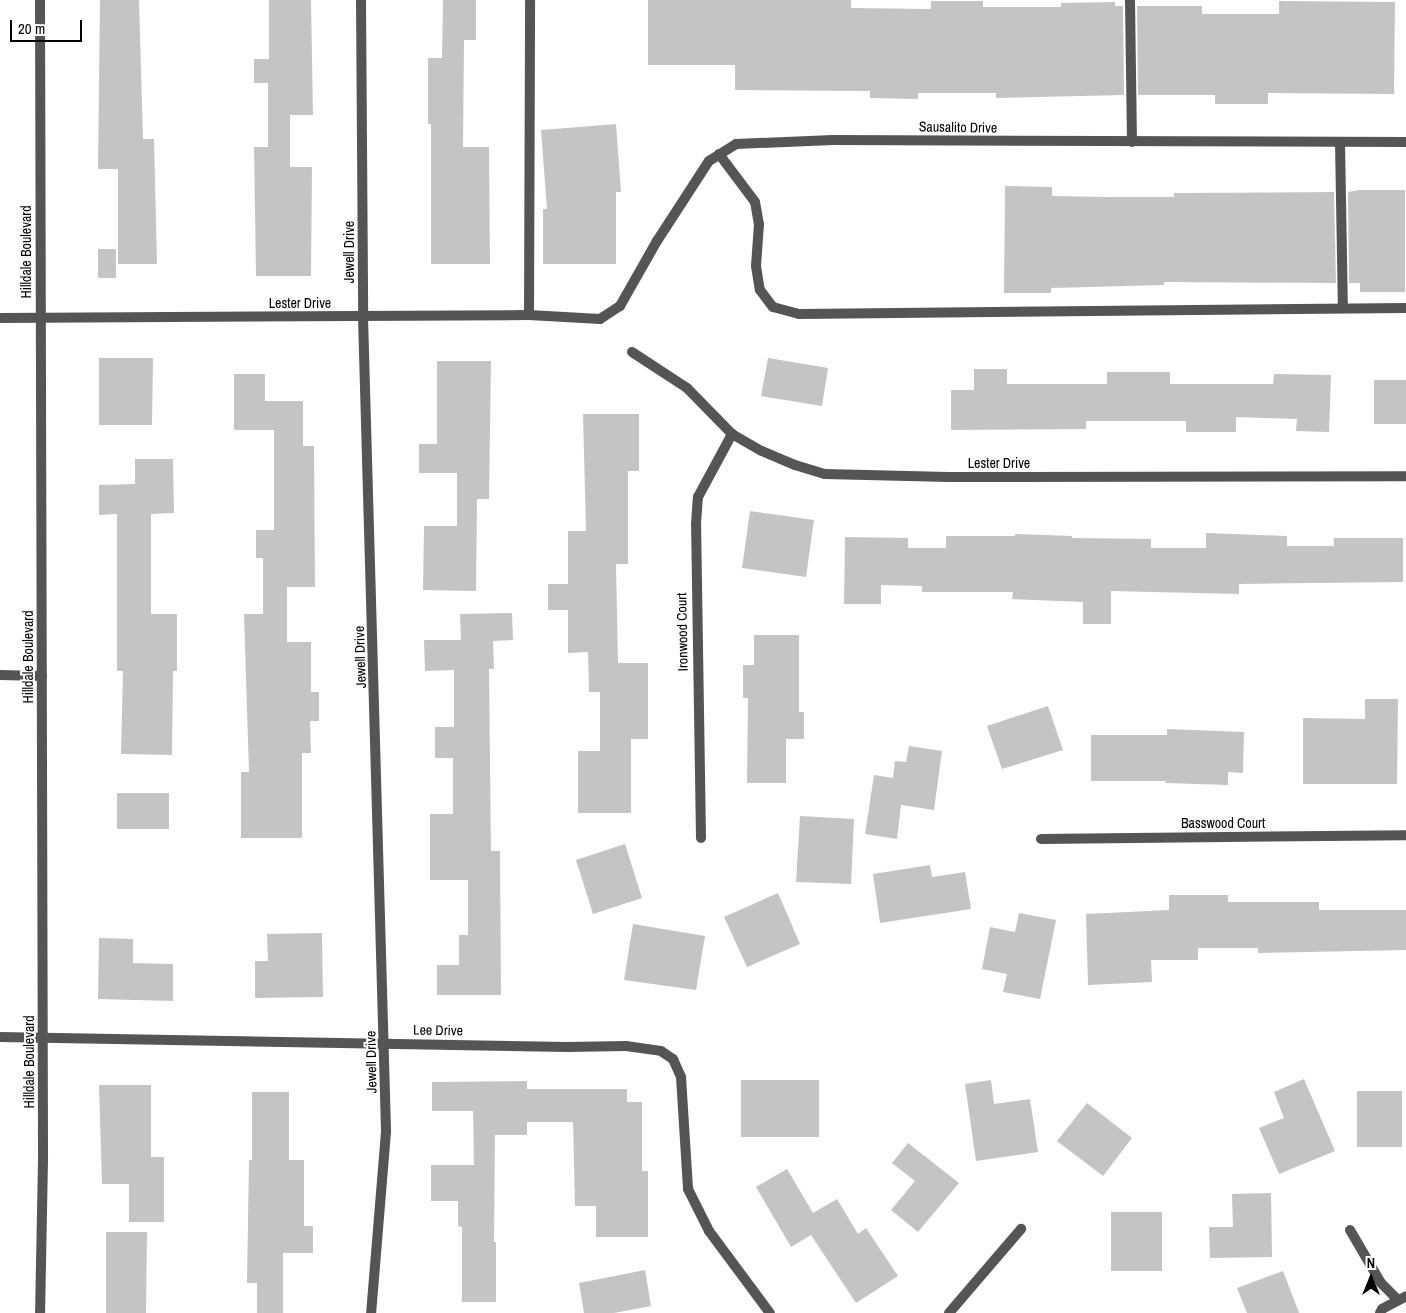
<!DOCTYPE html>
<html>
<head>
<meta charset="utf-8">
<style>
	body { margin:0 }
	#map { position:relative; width:1406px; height:1313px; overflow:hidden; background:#fff; font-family:"Archivo Narrow",sans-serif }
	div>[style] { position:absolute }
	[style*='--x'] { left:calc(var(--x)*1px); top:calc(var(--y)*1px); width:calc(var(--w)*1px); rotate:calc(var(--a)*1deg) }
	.building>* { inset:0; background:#c4c4c4 }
	.lane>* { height:10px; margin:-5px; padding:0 5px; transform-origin:5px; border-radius:5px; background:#555 }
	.street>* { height:10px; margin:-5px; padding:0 5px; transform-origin:5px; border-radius:5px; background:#555 }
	span { translate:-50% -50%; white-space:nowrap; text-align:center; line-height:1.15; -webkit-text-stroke:4px #fff; paint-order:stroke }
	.street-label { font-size:14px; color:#000 }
	.north { position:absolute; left:1346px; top:1253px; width:50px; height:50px; -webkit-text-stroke:4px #fff; paint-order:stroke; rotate:0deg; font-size:14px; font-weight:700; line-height:20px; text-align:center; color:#000 }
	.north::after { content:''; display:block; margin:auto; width:18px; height:22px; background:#000; clip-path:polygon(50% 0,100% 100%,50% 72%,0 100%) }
	.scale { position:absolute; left:10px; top:20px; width:72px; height:22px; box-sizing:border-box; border:2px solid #000; border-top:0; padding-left:6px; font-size:15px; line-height:18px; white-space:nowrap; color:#000; -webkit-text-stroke:4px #fff; paint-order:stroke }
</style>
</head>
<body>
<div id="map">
	<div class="building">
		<i style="clip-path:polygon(100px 0,139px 0,143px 139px,154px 139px,157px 264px,118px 264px,118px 169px,98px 169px)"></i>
		<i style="clip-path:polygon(269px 0,311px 0,313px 115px,290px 115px,290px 167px,312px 167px,311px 276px,256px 276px,254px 147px,268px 147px,268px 83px,254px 83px,254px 59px,269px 59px)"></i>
		<i style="clip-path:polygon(443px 0,476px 0,476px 40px,464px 40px,463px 147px,489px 147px,490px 264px,431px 264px,431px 124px,428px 124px,428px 58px,442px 58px)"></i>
		<i style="clip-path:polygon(648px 0,851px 0,851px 8px,931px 9px,931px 1px,983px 1px,983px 7px,1061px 7px,1061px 3px,1115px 2px,1115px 6px,1123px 6px,1124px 95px,996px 98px,996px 93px,918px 93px,918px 99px,870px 98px,870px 91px,735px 90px,735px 65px,648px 65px)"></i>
		<i style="clip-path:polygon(1279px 1px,1395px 2px,1394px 94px,1268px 93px,1268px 104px,1215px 104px,1215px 95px,1138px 95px,1137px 6px,1202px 6px,1202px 14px,1279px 14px)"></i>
		<i style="clip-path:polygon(616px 124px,621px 192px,616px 192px,616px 264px,543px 264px,543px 209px,547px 209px,541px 130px)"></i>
		<i style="clip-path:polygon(1005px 186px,1052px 187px,1052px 196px,1108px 197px,1174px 197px,1174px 193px,1334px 192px,1336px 283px,1164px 282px,1164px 285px,1051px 288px,1051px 293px,1004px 293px)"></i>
		<i style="clip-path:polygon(1360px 190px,1405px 190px,1405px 292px,1360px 292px,1360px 283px,1349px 283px,1348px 192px)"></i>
		<i style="clip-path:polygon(98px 249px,116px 249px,116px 278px,98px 278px)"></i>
		<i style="clip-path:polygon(99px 358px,153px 358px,152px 425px,99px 425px)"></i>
		<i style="clip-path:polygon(768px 358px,828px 368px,822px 406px,761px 396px)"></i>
		<i style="clip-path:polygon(437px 361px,491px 361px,489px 499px,477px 499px,476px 591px,423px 590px,424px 526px,457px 526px,457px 473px,419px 473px,419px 444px,437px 444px)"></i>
		<i style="clip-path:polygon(974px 369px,1007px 369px,1007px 384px,1107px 384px,1107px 372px,1170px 372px,1170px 384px,1273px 384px,1274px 374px,1331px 375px,1329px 432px,1296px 431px,1297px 419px,1236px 417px,1236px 432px,1186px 432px,1186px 421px,1086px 421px,1086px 429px,951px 430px,951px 390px,974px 390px)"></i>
		<i style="clip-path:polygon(234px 374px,265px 374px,265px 401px,303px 401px,303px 446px,314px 446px,315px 587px,287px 587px,287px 642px,311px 642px,311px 692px,319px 692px,319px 721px,310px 721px,311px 753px,302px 753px,302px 838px,241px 838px,241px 772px,249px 772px,244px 614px,263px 614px,263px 558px,256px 558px,256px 530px,274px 530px,274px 430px,234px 430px)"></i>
		<i style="clip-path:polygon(1374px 380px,1406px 380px,1406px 424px,1374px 424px)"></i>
		<i style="clip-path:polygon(583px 414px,639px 414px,639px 471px,628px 471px,628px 564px,616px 564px,618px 663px,648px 663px,648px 739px,631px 739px,631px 813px,578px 813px,578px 751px,600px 751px,600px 692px,589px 692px,588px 652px,568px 653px,568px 610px,548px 610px,548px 584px,568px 584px,568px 531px,586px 531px)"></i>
		<i style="clip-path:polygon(135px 459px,173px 459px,174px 513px,151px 514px,151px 614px,177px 614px,177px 671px,173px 671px,172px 755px,121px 754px,123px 671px,117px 671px,117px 514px,99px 515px,99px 485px,135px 484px)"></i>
		<i style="clip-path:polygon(750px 511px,814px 520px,806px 577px,742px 568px)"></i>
		<i style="clip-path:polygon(1206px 533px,1287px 536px,1287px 546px,1334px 546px,1334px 538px,1403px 538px,1403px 582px,1239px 584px,1239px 594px,1111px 591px,1111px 624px,1083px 624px,1083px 602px,1012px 599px,1013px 592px,922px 592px,922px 586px,881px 585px,881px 604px,844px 604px,845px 537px,908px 538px,908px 548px,946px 548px,946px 536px,1015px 536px,1015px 534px,1072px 536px,1072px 538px,1151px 539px,1151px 548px,1206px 548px)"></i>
		<i style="clip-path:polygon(512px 613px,513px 640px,493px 641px,494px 669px,489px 669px,491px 851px,500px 851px,501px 995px,437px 995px,437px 965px,459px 965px,459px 935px,468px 935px,468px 880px,430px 880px,430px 814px,453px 814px,453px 758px,435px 758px,435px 727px,454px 727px,454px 670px,425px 671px,424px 640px,461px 640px,460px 614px)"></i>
		<i style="clip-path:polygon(754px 635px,799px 635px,799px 712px,804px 712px,804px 739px,786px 739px,786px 783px,747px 783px,748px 698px,743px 698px,743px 665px,754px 665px)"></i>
		<i style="clip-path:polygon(1365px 699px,1398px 699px,1397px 784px,1303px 784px,1303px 718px,1365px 719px)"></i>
		<i style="clip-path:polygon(1048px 706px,1063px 750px,1002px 769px,987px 726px)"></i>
		<i style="clip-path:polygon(1167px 729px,1244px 732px,1243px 773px,1228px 772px,1228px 785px,1165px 783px,1166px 781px,1091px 781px,1091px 735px,1167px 735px)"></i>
		<i style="clip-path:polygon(909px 746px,942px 751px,934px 810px,901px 805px,897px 839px,865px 834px,874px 775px,893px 778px,895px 761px,906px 762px)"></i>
		<i style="clip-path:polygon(117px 793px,169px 793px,169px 829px,117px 829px)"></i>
		<i style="clip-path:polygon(800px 816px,854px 819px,851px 884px,796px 882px)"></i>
		<i style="clip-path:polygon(625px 844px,642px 898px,593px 914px,576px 860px)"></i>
		<i style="clip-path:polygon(930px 865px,932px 877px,965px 872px,971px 909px,880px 923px,873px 874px)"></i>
		<i style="clip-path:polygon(778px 893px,800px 944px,747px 967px,724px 917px)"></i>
		<i style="clip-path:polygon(1169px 895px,1228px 895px,1228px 902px,1319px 902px,1319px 910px,1406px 910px,1406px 950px,1258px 953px,1258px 948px,1198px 948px,1198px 960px,1151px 960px,1152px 982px,1088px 985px,1086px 914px,1169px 910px)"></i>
		<i style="clip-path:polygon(1019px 913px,1056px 920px,1040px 999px,1003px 992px,1007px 974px,982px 969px,990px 927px,1015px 932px)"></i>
		<i style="clip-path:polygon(633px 924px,705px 936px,696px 990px,624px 980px)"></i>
		<i style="clip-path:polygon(322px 933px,323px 997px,255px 998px,255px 961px,268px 961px,267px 934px)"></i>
		<i style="clip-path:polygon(99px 938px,133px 939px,133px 963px,173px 964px,173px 1001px,98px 999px)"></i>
		<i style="clip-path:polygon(1304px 1079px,1335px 1151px,1279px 1174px,1259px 1128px,1284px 1118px,1274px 1092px)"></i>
		<i style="clip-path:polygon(741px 1080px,819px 1080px,819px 1137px,741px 1137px)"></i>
		<i style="clip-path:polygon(991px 1080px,994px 1104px,1030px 1099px,1038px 1152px,976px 1161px,965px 1084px)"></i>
		<i style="clip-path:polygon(527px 1081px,527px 1089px,627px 1089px,627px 1102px,642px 1102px,642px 1171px,648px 1171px,648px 1237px,596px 1237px,596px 1206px,575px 1206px,573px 1122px,527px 1122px,527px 1135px,495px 1135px,494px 1242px,496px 1242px,496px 1302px,462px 1302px,462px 1227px,458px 1226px,458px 1201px,431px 1201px,431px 1165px,474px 1165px,473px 1111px,432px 1111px,432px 1082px)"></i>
		<i style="clip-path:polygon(99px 1085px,151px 1085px,151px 1157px,164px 1157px,164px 1222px,129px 1222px,129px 1184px,102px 1184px)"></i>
		<i style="clip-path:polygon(1357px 1091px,1402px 1091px,1402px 1147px,1357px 1147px)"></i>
		<i style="clip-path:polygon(252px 1092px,289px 1092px,289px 1160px,304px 1160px,304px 1226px,313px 1226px,313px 1253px,283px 1253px,283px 1313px,257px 1313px,257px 1283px,247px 1283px,249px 1160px,252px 1160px)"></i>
		<i style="clip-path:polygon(1087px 1103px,1132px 1138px,1103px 1176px,1057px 1141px)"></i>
		<i style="clip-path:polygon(908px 1143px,959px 1183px,918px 1232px,891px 1210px,915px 1181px,892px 1163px)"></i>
		<i style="clip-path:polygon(787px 1169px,813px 1213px,837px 1199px,858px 1234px,866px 1228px,898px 1276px,856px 1303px,811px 1235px,791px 1247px,756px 1187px)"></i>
		<i style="clip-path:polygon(1271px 1193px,1272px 1257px,1210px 1258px,1209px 1227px,1233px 1227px,1232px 1194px)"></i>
		<i style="clip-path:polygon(1111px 1212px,1162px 1212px,1162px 1271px,1111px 1271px)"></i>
		<i style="clip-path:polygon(106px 1232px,147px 1232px,146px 1313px,106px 1313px)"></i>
		<i style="clip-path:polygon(645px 1270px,651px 1306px,614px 1313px,584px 1313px,579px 1283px)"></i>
		<i style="clip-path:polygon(1283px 1271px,1299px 1313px,1247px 1313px,1237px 1288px)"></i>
	</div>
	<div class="lane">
		<i style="--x:1130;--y:0;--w:142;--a:89.2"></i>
		<i style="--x:1340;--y:142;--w:166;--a:89"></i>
		<i style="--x:719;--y:154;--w:60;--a:53.1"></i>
		<i style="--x:755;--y:202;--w:22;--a:80"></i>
		<i style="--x:759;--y:224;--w:42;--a:94.1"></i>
		<i style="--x:756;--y:266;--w:24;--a:81"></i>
		<i style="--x:760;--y:290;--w:21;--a:53"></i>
		<i style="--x:773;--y:307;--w:27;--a:15"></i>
		<i style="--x:799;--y:314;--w:607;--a:-0.57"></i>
		<i style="--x:529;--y:315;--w:315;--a:-89.8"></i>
	</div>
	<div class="street">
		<i style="--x:40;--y:0;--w:1160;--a:89.85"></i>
		<i style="--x:43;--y:1160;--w:153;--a:91.1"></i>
		<i style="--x:361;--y:0;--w:317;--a:89.6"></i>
		<i style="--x:363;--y:317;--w:815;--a:88.38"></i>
		<i style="--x:386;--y:1132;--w:182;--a:94.7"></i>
		<i style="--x:0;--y:318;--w:529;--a:-0.32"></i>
		<i style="--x:529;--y:315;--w:71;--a:3.2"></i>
		<i style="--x:600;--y:319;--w:24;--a:-33"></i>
		<i style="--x:620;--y:306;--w:75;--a:-60.4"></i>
		<i style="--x:657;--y:241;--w:95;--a:-57"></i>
		<i style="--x:709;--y:161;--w:32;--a:-32"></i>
		<i style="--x:736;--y:144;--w:97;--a:-2.4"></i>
		<i style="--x:833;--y:140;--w:573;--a:0.2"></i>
		<i style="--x:632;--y:352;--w:66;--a:33.2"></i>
		<i style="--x:687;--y:388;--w:64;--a:45.6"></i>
		<i style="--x:732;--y:434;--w:34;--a:30"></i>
		<i style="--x:762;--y:451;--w:36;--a:23"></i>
		<i style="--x:795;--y:465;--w:31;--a:17"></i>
		<i style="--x:825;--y:474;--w:124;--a:1.4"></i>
		<i style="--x:949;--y:477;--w:457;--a:-0.1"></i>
		<i style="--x:0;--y:675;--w:42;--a:1.4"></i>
		<i style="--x:701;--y:838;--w:314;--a:-90.9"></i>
		<i style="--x:696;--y:524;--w:27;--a:-86"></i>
		<i style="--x:698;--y:497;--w:72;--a:-61.6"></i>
		<i style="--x:1041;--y:839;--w:365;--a:-0.6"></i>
		<i style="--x:0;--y:1037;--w:567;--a:1.01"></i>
		<i style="--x:567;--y:1047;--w:59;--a:-1"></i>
		<i style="--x:626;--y:1046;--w:35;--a:8"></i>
		<i style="--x:661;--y:1051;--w:14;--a:34"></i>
		<i style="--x:673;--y:1059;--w:20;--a:66"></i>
		<i style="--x:681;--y:1077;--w:112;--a:86.4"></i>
		<i style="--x:688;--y:1189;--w:47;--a:63.4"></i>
		<i style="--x:709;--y:1231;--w:102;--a:53.4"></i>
		<i style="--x:1350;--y:1230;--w:61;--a:59.7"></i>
		<i style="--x:1381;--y:1283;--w:24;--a:45"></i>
		<i style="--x:949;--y:1313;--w:111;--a:-49.4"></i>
		<i style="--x:1380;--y:1313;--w:4;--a:-63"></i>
		<i style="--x:1382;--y:1309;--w:27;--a:-28"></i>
	</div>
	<div class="street-label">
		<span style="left:958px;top:127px;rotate:1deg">Sausalito Drive</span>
		<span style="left:26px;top:252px;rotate:-90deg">Hilldale Boulevard</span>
		<span style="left:349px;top:252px;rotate:-90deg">Jewell Drive</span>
		<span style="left:300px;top:303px">Lester Drive</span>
		<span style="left:999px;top:463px">Lester Drive</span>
		<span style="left:682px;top:632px;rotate:-91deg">Ironwood Court</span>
		<span style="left:28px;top:657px;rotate:-90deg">Hilldale Boulevard</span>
		<span style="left:360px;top:657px;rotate:-92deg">Jewell Drive</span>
		<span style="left:1223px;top:823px">Basswood Court</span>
		<span style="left:438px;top:1030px;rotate:1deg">Lee Drive</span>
		<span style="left:29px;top:1062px;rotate:-90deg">Hilldale Boulevard</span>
		<span style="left:371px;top:1062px;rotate:-91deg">Jewell Drive</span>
	</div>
	<div class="north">N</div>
	<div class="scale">20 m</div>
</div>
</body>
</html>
